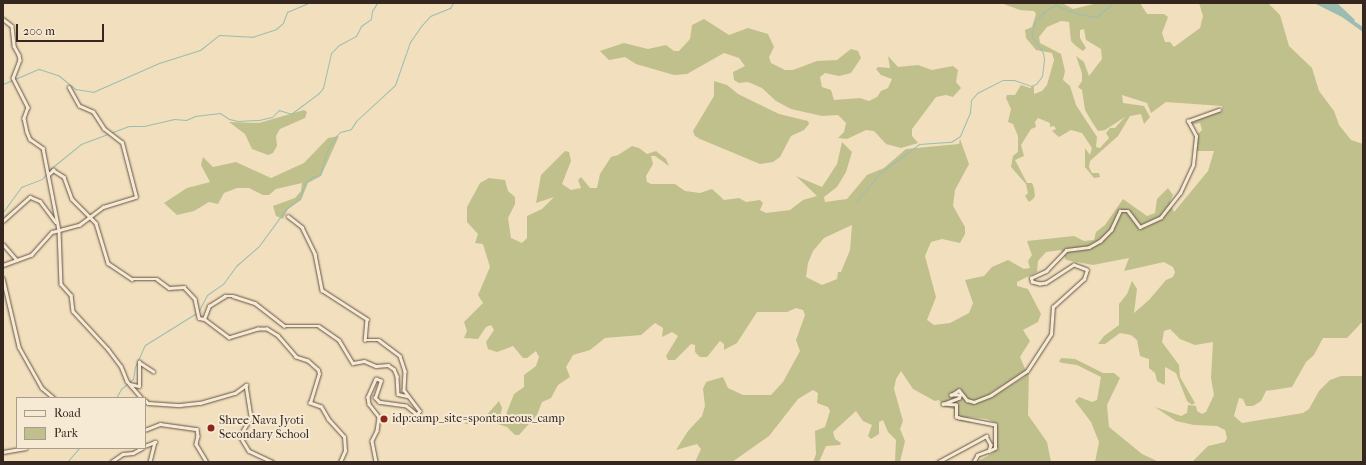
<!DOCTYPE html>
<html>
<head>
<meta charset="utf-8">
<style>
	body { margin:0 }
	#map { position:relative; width:1366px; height:465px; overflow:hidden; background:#f1dfbd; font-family:"IM FELL French Canon",serif }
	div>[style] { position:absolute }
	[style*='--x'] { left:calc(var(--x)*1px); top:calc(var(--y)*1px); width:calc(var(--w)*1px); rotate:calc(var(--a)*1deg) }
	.green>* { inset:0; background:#c0c08d }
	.water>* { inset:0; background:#9bbdb1 }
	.stream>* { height:1px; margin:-0.5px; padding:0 0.5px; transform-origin:0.5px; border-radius:0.5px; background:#9bbdb1 }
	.roads { filter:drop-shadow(0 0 1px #645447) drop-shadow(0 0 1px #645447) }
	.minor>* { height:2.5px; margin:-1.25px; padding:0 1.25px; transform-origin:1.25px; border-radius:1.25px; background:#f6ead4 }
	.dots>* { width:11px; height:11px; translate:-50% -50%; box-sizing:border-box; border:2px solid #f6ead4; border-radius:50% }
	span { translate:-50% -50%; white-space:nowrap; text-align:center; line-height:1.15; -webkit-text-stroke:4px #f6ead4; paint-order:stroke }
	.poi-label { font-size:12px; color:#352620 }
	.left { translate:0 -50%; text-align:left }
	.frame { position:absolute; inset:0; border:4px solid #352620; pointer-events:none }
	.legend { position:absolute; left:16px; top:397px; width:130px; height:52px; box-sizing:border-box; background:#f6ead4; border:1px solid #a99c8c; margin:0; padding:5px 7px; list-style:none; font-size:12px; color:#352620 }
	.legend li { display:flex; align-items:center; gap:8px; height:20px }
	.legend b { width:20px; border:1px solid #a99c8c }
	.scale { position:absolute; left:16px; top:24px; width:88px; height:18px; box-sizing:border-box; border:2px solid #352620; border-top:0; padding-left:5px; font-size:12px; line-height:14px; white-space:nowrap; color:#352620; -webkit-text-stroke:3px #f6ead4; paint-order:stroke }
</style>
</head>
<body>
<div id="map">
	<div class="green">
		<i style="clip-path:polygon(evenodd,1001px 3px,1062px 3px,1073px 9px,1098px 3px,1140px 3px,1147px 14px,1164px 14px,1168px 17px,1162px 33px,1165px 42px,1170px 42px,1174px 47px,1200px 28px,1203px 16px,1199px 3px,1268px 3px,1280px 15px,1289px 46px,1312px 68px,1319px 91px,1334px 111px,1339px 125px,1351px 140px,1363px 144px,1363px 321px,1347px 338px,1323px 338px,1314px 355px,1306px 362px,1292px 387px,1266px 391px,1261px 401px,1253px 406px,1246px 406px,1243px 399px,1239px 398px,1234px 416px,1242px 423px,1303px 413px,1309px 409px,1319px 391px,1330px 380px,1341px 376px,1363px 376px,1363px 462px,1192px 462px,1208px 446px,1225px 442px,1227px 438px,1225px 430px,1217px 426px,1194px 425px,1176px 421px,1155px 407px,1181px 416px,1187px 413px,1188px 405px,1196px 406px,1197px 411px,1202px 414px,1206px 412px,1214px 395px,1211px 378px,1213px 342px,1195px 345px,1180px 339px,1170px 329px,1164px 331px,1162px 342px,1179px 365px,1180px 377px,1195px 403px,1192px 405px,1187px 401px,1176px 373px,1165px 367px,1165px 383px,1164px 385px,1157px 381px,1155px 373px,1149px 368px,1149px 359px,1140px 356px,1137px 340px,1131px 335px,1120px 333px,1105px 344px,1098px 344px,1104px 336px,1119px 325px,1119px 304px,1127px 294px,1132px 281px,1137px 289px,1134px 313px,1149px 300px,1166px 280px,1173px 277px,1175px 272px,1173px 267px,1164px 262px,1124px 271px,1129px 258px,1093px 265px,1066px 260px,1061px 250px,1046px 252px,1038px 261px,1037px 272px,1017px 282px,1017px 286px,1028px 289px,1041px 314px,1038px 322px,1023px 330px,1030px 341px,1020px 357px,1026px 371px,992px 392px,985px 399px,994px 396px,1024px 377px,1029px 370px,1028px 415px,1047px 442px,1051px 462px,976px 462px,993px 453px,997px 447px,996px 423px,987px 419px,968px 417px,972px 423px,959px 421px,955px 417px,954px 409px,944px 407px,939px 400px,935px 401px,913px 389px,901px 371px,896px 379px,894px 389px,903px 421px,900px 429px,905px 441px,900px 462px,895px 462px,896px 440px,888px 432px,883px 420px,879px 422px,879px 434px,871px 439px,868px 436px,872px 425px,863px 421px,856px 411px,833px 432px,835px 439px,841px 443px,840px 445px,826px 446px,819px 462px,813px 462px,816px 454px,815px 431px,825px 427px,830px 411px,828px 407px,817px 403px,818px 393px,813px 390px,798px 399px,769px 436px,732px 462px,695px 462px,701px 449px,697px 444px,676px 450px,688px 431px,702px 416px,705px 406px,703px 389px,706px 382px,723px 377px,728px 388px,743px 395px,771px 395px,783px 382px,800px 351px,796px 340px,805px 315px,803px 310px,796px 308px,787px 312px,757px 312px,737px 343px,724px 350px,724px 344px,720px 341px,707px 357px,700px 357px,695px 352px,695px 345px,691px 344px,675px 360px,668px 360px,666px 356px,678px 336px,672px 332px,662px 337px,663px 328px,655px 323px,641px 335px,605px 338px,590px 350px,573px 355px,566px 367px,570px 377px,558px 385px,551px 398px,542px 402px,537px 415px,519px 435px,515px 435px,507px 427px,492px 422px,464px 424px,476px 416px,485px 417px,499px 401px,502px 408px,500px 417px,505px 417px,514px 394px,524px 387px,524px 375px,536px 366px,539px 357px,536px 351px,527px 358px,523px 358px,513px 346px,497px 352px,488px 349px,486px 342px,494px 330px,491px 325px,486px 327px,478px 339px,464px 338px,467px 331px,464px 322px,483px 303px,478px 295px,490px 267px,483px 244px,475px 243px,478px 234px,467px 222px,467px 207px,480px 183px,489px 178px,505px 180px,508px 191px,515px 197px,515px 204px,508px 218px,511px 238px,522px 243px,527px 238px,527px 216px,542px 209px,554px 197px,536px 203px,541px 175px,565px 151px,569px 152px,571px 161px,562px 184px,571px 190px,581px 188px,578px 180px,581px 177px,590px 188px,597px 188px,600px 174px,611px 157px,618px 155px,632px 146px,639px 148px,647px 154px,656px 151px,666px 159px,669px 166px,655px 156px,651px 156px,653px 164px,646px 176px,647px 182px,651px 184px,675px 184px,685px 191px,700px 193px,712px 189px,724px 200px,739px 198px,746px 202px,760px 200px,763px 203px,760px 210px,766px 213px,790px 210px,803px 200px,817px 196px,796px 176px,822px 187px,837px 164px,842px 142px,852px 152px,846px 172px,837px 187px,824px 197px,825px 202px,847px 199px,867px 175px,884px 168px,906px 149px,959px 144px,960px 139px,969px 164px,955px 190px,953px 206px,965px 227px,965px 234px,960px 243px,942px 239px,931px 242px,925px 256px,936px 297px,927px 320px,934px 325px,950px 323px,969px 313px,973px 303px,965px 280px,984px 276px,992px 267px,1008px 260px,1024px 269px,1030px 268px,1028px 261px,1032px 255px,1027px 241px,1074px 236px,1084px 241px,1094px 240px,1096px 232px,1105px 225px,1123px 199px,1147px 216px,1155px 213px,1157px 199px,1168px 188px,1173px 195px,1170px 202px,1174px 212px,1208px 171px,1214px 151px,1197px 151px,1197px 135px,1202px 130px,1200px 123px,1190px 125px,1197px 119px,1222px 111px,1222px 106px,1166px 102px,1151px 113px,1147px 103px,1122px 95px,1123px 103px,1144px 106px,1150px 117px,1144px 124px,1141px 114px,1130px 116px,1118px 136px,1090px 161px,1089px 167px,1092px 173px,1099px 173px,1100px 177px,1094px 178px,1085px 167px,1085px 148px,1090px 155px,1092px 148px,1082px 133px,1071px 130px,1059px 137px,1052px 131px,1056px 129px,1054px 126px,1050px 127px,1050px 123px,1038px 118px,1035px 122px,1036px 127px,1031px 129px,1021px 145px,1024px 156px,1015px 160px,1027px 183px,1032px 183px,1034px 188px,1035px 196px,1033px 199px,1029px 202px,1025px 196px,1028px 193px,1026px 184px,1011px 167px,1013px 156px,1018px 152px,1018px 136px,1013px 124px,1008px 122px,1011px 109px,1006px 98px,1007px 95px,1015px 95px,1021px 85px,1030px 88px,1034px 86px,1034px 94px,1042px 91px,1047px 85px,1054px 60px,1052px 53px,1036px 50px,1026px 38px,1025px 30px,1032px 27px,1036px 14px,1034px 11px,1020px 10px,1001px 3px,1061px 21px,1069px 22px,1071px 41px,1076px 46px,1083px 51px,1086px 48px,1080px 38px,1080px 30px,1084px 29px,1086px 40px,1101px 49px,1102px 59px,1089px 76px,1084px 62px,1076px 56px,1082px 73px,1082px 81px,1078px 87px,1082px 90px,1085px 110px,1092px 122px,1098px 131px,1105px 130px,1125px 117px,1115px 128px,1110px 128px,1106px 133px,1109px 138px,1100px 148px,1096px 147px,1097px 137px,1076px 105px,1070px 86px,1063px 80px,1065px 71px,1061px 54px,1040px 43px,1039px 37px,1047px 27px,1061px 21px,1001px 3px,852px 225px,850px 250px,841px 272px,838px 272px,837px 279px,822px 285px,806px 277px,808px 263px,813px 251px,824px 238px,852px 225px)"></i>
		<i style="clip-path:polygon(704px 19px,729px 35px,748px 28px,768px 34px,774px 47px,769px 57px,771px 63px,785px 70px,793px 70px,817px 61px,837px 60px,851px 49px,858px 51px,861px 58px,851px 73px,839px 76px,825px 73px,820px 77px,822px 87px,831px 90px,834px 100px,860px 98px,869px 101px,877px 97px,881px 91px,888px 88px,892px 79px,881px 75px,876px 69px,878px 67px,890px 68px,888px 56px,898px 67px,918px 65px,932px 70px,953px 66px,958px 70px,956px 82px,961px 88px,953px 97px,946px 95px,936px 97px,912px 129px,912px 136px,918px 143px,901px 148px,886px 144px,874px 131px,866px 130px,847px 139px,838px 138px,844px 132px,846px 123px,838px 115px,822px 116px,791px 109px,776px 101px,762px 88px,748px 82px,739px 83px,734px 80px,733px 72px,745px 66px,739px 58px,724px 53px,687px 74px,674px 75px,636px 64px,625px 57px,609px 60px,600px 51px,624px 43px,648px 49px,666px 45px,674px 51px,679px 51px,690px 39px,692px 25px)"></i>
		<i style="clip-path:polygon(714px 81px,727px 85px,738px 94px,779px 114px,808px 121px,809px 124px,804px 130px,791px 136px,780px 157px,773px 162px,760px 164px,700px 139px,695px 136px,693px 131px,714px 96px)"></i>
		<i style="clip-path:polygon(304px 110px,307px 112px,305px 118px,280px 129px,276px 136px,277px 146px,273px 153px,268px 155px,252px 149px,245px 134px,229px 122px,259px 123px)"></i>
		<i style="clip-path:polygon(339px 136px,321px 176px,308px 183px,301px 200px,288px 209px,283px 219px,276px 216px,273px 206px,295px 198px,301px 191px,302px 183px,276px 189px,269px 195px,263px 195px,249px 188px,237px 188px,224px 193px,218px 204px,209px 202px,194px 211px,177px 215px,164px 203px,187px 188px,210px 182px,201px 165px,203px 157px,213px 167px,236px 162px,271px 178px,304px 163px,328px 138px)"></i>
		<i style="clip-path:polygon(1061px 358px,1075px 359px,1103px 373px,1114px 373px,1120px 378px,1107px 405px,1109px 427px,1142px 454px,1159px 462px,1095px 462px,1099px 442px,1091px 422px,1075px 401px,1079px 397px,1092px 402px,1097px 400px,1101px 377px,1077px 365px,1063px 363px,1059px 362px)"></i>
	</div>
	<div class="water">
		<i style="clip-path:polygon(1314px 3px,1337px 3px,1355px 20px,1354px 21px,1363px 27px,1363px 32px,1342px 17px)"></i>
	</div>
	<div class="stream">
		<i style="--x:415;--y:3;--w:3;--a:0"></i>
		<i style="--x:3;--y:84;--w:39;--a:-23"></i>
		<i style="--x:39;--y:69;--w:20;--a:18"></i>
		<i style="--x:58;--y:75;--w:22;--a:39"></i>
		<i style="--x:75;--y:89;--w:18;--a:9"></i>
		<i style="--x:93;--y:92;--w:72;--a:-23.7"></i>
		<i style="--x:159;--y:63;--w:43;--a:-17.6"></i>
		<i style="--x:200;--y:50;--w:24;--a:-38"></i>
		<i style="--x:219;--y:35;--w:33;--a:3"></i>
		<i style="--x:252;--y:37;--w:25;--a:-18"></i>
		<i style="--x:276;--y:29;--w:9;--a:-41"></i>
		<i style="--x:283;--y:23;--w:12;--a:-70"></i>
		<i style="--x:287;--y:12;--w:23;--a:-23"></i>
		<i style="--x:49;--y:170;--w:41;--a:-39.1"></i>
		<i style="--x:81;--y:144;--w:51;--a:-20.6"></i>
		<i style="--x:129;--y:126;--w:15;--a:0"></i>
		<i style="--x:144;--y:126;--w:31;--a:-13"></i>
		<i style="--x:174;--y:119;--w:12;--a:5"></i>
		<i style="--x:186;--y:120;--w:10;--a:-24"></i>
		<i style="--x:195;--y:116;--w:25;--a:-7"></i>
		<i style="--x:220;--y:113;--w:11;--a:34"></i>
		<i style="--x:229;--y:119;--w:9;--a:13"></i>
		<i style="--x:238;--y:121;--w:21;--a:-3"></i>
		<i style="--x:259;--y:120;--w:13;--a:-13"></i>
		<i style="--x:272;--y:117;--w:10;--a:-45"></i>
		<i style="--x:279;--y:110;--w:13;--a:18"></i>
		<i style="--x:291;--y:114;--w:34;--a:-37"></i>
		<i style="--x:318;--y:94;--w:8;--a:-50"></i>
		<i style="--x:323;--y:88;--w:36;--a:-77"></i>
		<i style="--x:331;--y:53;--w:11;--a:-45"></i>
		<i style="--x:339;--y:45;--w:19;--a:-28"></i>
		<i style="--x:356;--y:36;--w:11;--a:-63"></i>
		<i style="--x:361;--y:26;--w:12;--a:-35"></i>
		<i style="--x:371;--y:19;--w:8;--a:-83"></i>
		<i style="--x:372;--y:11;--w:9;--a:-58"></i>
		<i style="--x:857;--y:201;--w:36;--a:-51"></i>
		<i style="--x:880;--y:173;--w:49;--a:-36.6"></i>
		<i style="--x:919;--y:144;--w:32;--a:-4"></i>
		<i style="--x:951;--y:142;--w:11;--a:-34"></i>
		<i style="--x:960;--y:136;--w:26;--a:-67"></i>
		<i style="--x:970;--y:112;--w:12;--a:-85"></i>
		<i style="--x:971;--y:100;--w:9;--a:-49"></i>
		<i style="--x:977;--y:93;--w:29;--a:-27"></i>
		<i style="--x:1003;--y:80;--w:11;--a:0"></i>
		<i style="--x:1014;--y:80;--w:18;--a:19"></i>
		<i style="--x:1031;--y:86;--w:5;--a:-22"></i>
		<i style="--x:1036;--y:84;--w:10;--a:-53"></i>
		<i style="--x:1042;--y:76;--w:17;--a:-83"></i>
		<i style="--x:1044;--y:59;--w:6;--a:-99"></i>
		<i style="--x:1043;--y:53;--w:20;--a:-123"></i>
		<i style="--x:1032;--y:36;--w:8;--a:-83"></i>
		<i style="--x:1033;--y:28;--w:6;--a:-72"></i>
		<i style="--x:1035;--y:22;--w:15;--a:-48"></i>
		<i style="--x:1045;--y:11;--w:12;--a:-31"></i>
		<i style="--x:1055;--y:5;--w:26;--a:21"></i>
		<i style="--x:1079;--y:14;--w:17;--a:10"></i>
		<i style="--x:1096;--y:17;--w:22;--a:-39"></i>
		<i style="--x:3;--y:212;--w:31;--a:-54"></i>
		<i style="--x:21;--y:187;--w:22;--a:-21"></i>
		<i style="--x:42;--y:179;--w:8;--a:-50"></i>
		<i style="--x:116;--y:398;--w:10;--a:-61"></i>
		<i style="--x:121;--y:389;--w:16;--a:-40"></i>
		<i style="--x:133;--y:379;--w:12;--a:-81"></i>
		<i style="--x:135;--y:367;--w:24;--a:-66"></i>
		<i style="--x:145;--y:345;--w:62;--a:-31.9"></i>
		<i style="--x:198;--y:312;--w:19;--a:-62"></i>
		<i style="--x:207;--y:295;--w:19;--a:-35"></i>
		<i style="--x:223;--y:284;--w:22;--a:-54"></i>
		<i style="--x:236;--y:266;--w:30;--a:-41"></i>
		<i style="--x:259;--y:246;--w:46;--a:-53.9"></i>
		<i style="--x:286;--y:209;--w:18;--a:-38"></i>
		<i style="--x:300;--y:198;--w:16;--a:-72"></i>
		<i style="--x:305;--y:183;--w:9;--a:-41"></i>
		<i style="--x:312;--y:177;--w:8;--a:-14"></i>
		<i style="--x:320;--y:175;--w:25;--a:-74"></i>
		<i style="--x:327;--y:151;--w:17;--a:-59"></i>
		<i style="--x:336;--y:136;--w:6;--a:-45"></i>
		<i style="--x:340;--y:132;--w:11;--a:-15"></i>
		<i style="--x:351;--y:129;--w:9;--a:-58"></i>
		<i style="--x:356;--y:121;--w:53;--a:-42.7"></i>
		<i style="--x:395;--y:85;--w:46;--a:-70.8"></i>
		<i style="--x:410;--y:42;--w:21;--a:-55"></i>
		<i style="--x:422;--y:25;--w:12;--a:-48"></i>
		<i style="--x:430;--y:16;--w:22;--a:-22"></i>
		<i style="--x:450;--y:8;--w:6;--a:-59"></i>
		<i style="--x:67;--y:462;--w:18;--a:-49"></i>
	</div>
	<div class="roads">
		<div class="minor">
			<i style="--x:3;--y:19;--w:11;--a:38"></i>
			<i style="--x:12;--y:26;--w:20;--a:84"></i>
			<i style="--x:14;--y:46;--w:10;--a:61"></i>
			<i style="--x:19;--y:55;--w:5;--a:79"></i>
			<i style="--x:20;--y:60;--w:19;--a:111"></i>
			<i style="--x:13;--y:78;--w:33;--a:63"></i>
			<i style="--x:28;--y:107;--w:12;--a:110"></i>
			<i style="--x:24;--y:118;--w:14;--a:78"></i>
			<i style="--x:27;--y:132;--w:8;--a:67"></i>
			<i style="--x:30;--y:139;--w:16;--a:35"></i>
			<i style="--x:43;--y:148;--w:84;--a:79"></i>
			<i style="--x:59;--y:230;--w:54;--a:87.9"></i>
			<i style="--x:61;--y:284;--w:15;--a:48"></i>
			<i style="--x:71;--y:295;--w:16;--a:83"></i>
			<i style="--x:73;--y:311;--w:52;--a:47.4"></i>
			<i style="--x:108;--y:349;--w:21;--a:53"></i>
			<i style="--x:121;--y:366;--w:16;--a:68"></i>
			<i style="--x:127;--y:381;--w:23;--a:49"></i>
			<i style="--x:49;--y:174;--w:6;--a:-45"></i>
			<i style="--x:53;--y:170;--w:13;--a:32"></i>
			<i style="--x:64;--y:177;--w:23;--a:70"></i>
			<i style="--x:72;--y:199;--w:34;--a:45"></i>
			<i style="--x:96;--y:223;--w:42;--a:73.3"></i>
			<i style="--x:108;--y:263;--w:29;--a:34"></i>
			<i style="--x:132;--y:279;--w:25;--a:0"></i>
			<i style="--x:157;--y:279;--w:15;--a:37"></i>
			<i style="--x:169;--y:288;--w:15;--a:-4"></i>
			<i style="--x:184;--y:287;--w:16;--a:47"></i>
			<i style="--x:195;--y:299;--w:19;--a:78"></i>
			<i style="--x:199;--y:318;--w:5;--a:11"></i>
			<i style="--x:288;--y:216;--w:18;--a:38"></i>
			<i style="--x:302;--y:227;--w:30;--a:64"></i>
			<i style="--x:315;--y:254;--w:37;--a:79"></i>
			<i style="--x:322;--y:290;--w:54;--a:32.8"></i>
			<i style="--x:367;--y:319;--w:21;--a:95"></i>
			<i style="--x:365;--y:340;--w:14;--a:0"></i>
			<i style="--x:379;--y:340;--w:26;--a:37"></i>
			<i style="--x:400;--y:356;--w:16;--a:72"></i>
			<i style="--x:405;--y:371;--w:19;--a:93"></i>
			<i style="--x:404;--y:390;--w:26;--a:53"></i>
			<i style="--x:420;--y:411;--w:5;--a:127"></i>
			<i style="--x:417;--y:415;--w:14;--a:-141"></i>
			<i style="--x:406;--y:406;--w:27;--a:-172"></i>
			<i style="--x:379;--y:402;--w:6;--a:-135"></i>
			<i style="--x:375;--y:398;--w:18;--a:-71"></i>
			<i style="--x:381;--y:381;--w:5;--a:-158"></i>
			<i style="--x:376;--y:379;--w:20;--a:114"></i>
			<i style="--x:368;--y:397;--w:7;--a:82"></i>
			<i style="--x:369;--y:404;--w:16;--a:52"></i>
			<i style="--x:379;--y:417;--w:14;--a:98"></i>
			<i style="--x:377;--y:431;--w:11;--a:117"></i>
			<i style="--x:372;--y:441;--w:21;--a:79"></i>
			<i style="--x:3;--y:221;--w:36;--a:-42"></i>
			<i style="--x:30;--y:197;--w:11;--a:22"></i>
			<i style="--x:40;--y:201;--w:26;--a:53"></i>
			<i style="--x:3;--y:244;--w:21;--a:49"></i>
			<i style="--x:3;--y:265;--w:30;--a:-20"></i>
			<i style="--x:31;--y:255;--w:31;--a:-48"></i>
			<i style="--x:52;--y:232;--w:28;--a:-15"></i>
			<i style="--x:79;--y:225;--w:30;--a:-37"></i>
			<i style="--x:103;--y:207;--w:34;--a:-17"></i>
			<i style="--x:136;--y:197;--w:56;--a:-104.5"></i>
			<i style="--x:122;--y:143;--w:23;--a:-142"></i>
			<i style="--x:104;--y:129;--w:20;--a:-123"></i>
			<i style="--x:93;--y:112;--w:15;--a:-157"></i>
			<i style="--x:79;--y:106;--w:21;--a:-119"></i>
			<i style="--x:3;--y:278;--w:71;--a:76.9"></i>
			<i style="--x:19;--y:347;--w:47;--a:60.7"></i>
			<i style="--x:42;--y:388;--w:16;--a:40"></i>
			<i style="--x:130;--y:384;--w:9;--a:13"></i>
			<i style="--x:139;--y:386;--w:24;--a:-90"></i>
			<i style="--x:139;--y:362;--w:17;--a:33"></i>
			<i style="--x:145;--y:400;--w:4;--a:45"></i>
			<i style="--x:148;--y:403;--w:32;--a:4"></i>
			<i style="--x:180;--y:405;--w:20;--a:-6"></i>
			<i style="--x:200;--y:403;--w:36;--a:-16"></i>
			<i style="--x:235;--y:393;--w:14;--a:-36"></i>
			<i style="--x:246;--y:385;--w:33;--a:81"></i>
			<i style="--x:251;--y:418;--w:21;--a:121"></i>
			<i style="--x:240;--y:436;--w:17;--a:59"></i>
			<i style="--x:249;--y:451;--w:26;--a:25"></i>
			<i style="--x:145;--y:430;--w:16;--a:-22"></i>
			<i style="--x:160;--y:424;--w:37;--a:8"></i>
			<i style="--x:197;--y:429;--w:7;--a:82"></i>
			<i style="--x:198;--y:436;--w:8;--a:104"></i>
			<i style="--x:196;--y:444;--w:21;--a:59"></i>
			<i style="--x:145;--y:446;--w:11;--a:-22"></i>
			<i style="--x:155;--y:442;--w:21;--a:104"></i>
			<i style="--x:989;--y:451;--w:7;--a:-27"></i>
			<i style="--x:995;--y:448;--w:23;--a:-90"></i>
			<i style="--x:995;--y:425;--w:37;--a:-169"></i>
			<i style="--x:959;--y:418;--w:3;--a:-162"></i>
			<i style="--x:956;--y:417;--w:12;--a:-90"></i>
			<i style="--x:956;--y:405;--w:13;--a:-176"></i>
			<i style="--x:943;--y:404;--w:17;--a:-21"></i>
			<i style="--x:959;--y:398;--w:3;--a:-72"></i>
			<i style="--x:960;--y:395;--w:9;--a:180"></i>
			<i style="--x:951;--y:395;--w:9;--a:-32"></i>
			<i style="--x:959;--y:390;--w:13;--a:51"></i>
			<i style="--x:967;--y:400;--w:7;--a:16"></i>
			<i style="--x:974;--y:402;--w:18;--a:-22"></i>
			<i style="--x:991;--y:395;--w:43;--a:-33.7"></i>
			<i style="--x:1027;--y:371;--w:44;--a:-57"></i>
			<i style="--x:1051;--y:334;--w:27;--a:-86"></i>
			<i style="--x:1053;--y:307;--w:42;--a:-42.1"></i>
			<i style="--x:1084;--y:279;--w:9;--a:-72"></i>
			<i style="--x:1087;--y:270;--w:14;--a:-159"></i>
			<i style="--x:1074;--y:265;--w:33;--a:147"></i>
			<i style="--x:1046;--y:283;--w:6;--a:171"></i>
			<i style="--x:1040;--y:284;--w:8;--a:-166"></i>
			<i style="--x:1032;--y:282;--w:4;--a:-104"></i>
			<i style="--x:1031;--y:278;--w:17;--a:-25"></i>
			<i style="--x:1046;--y:271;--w:29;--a:-46"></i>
			<i style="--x:1066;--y:250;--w:23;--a:-7"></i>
			<i style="--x:1089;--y:247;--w:13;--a:-29"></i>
			<i style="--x:1100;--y:241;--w:16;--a:-45"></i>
			<i style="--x:1111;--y:230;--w:21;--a:-65"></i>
			<i style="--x:1120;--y:211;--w:8;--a:0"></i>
			<i style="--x:1128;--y:211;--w:20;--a:53"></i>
			<i style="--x:1140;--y:227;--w:23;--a:-25"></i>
			<i style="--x:1161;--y:217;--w:31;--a:-52"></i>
			<i style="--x:1180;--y:193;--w:31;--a:-65"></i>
			<i style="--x:1193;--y:165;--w:29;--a:-84"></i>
			<i style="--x:1196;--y:136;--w:17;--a:-118"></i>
			<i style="--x:1188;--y:121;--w:33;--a:-20"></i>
			<i style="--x:3;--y:452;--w:23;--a:-10"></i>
			<i style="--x:111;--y:462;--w:14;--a:-34"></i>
			<i style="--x:123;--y:454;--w:10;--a:-6"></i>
			<i style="--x:133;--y:453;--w:10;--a:-29"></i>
			<i style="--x:340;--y:462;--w:12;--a:-66"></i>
			<i style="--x:345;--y:451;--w:14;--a:-94"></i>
			<i style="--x:344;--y:437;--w:24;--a:-132"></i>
			<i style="--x:328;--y:419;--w:14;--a:-120"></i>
			<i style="--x:321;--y:407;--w:12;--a:-160"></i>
			<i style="--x:310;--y:403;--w:30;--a:-73"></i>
			<i style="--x:319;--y:374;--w:4;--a:-104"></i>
			<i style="--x:318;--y:370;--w:13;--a:-138"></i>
			<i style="--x:308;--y:361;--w:13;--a:-162"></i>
			<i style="--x:296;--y:357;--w:28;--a:-131"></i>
			<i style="--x:278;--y:336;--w:13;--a:-148"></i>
			<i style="--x:267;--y:329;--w:9;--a:180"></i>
			<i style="--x:258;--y:329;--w:30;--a:163"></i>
			<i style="--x:229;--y:338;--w:31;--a:-143"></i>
			<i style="--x:204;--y:319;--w:14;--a:-69"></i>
			<i style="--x:209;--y:306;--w:19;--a:-32"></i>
			<i style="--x:225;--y:296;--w:8;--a:0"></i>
			<i style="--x:233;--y:296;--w:23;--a:18"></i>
			<i style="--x:255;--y:303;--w:37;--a:38"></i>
			<i style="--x:284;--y:326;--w:35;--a:0"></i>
			<i style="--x:319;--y:326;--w:24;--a:35"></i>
			<i style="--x:339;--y:340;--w:27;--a:59"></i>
			<i style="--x:353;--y:363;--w:11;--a:-10"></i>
			<i style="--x:364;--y:361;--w:13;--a:23"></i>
			<i style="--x:376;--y:366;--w:12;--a:-5"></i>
			<i style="--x:388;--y:365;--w:7;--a:34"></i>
			<i style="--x:394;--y:369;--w:8;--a:67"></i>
			<i style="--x:397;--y:376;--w:18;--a:87"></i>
			<i style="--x:398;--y:394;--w:9;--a:13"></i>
			<i style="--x:938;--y:462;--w:55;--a:-28.4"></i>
			<i style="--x:986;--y:436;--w:10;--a:61"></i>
			<i style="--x:991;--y:445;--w:6;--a:108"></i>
			<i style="--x:989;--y:451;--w:12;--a:160"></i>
			<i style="--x:978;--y:455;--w:8;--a:120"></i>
		</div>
	</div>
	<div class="dots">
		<i style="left:384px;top:419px;background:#8f2418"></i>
		<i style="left:211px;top:428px;background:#8f2418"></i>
	</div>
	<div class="poi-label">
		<span class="left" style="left:392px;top:419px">idp:camp_site=spontaneous_camp</span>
		<span class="left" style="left:219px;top:428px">Shree Nava Jyoti<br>Secondary School</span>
	</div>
	<div class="frame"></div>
	<ul class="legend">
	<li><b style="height:5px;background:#f6ead4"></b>Road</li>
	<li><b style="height:11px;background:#c0c08d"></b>Park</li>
	</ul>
	<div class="scale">200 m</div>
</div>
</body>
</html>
